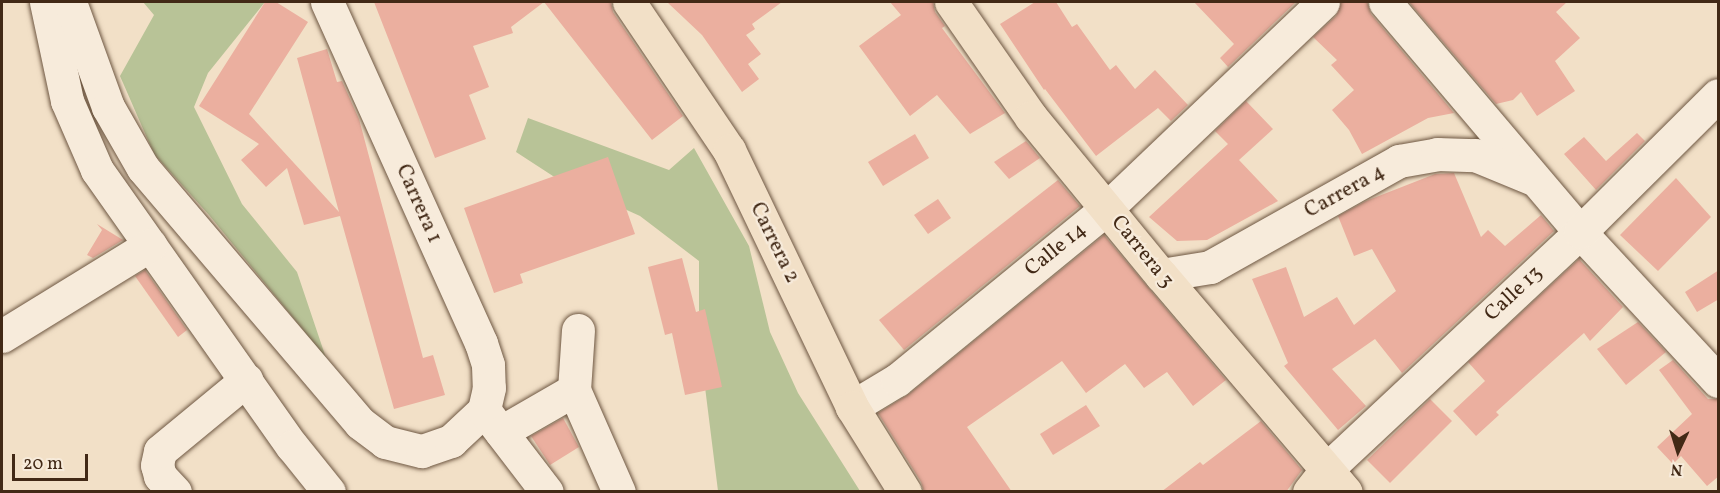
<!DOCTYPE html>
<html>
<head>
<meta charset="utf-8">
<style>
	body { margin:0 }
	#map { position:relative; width:1720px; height:493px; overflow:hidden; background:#f2e0c7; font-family:Vollkorn,serif }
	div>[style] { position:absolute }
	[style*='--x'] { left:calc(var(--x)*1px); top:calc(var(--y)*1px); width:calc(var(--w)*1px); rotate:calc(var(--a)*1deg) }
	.green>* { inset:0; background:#b8c397 }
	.building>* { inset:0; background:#ebaf9f }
	.roads { filter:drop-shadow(0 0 2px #6e5742) drop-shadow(0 0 2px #6e5742) }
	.minor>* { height:33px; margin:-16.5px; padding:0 16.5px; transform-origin:16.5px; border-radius:16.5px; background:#f7ebdb }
	.major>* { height:33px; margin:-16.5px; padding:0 16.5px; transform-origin:16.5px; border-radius:16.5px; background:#f2e0c7 }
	span { translate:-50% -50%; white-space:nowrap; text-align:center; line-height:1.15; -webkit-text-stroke:4.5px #f7ebdb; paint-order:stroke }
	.street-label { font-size:21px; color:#422916 }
	.frame { position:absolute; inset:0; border:3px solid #422916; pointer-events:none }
	.north { position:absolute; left:1648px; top:421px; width:60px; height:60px; -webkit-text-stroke:4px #f7ebdb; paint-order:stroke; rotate:184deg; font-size:16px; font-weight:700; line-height:24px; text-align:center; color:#422916 }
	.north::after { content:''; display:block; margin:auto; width:21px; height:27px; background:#422916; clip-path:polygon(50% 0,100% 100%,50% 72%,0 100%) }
	.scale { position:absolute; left:12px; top:454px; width:76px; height:27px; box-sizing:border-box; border:3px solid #422916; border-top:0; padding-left:8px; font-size:18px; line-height:21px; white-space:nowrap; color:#422916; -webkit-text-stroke:4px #f7ebdb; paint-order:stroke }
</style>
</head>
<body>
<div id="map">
	<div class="green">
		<i style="clip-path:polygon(143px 2px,265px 2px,208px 73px,194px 107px,242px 204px,297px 272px,326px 358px,209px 215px,154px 154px,120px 76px,154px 15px)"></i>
		<i style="clip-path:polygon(528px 118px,669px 170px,694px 148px,749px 246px,770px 332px,798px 393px,860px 491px,718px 491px,699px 339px,699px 261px,640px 216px,556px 178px,516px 152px)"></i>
	</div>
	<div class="building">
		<i style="clip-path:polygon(265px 2px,276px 2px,308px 22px,249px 114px,339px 212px,297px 58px,327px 49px,337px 82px,342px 81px,359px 119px,423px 358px,433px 355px,445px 395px,394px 409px,340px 216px,304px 225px,287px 168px,266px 187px,241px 160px,259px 144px,199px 106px)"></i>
		<i style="clip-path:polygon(374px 2px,611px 2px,613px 12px,683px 116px,652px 140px,544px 2px,511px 27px,513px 33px,473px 46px,489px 87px,469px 95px,486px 139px,435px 158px)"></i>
		<i style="clip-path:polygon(667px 2px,782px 2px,752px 24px,755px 29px,746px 35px,761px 54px,748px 64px,759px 79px,742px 92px,702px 35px)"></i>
		<i style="clip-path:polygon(890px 2px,933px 2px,935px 12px,945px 26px,942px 28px,1005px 113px,970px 134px,937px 95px,910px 116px,859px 46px,901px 15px)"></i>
		<i style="clip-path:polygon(1035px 2px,1056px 2px,1072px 27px,1077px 24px,1110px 70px,1116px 65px,1135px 89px,1155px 70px,1188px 105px,1171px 121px,1158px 108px,1096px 156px,1045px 89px,1044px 90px,1000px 24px)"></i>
		<i style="clip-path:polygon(1194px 2px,1296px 2px,1228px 67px,1220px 58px,1234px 44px)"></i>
		<i style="clip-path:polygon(1341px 2px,1367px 2px,1371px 14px,1454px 113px,1428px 118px,1362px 154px,1349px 130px,1332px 110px,1354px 90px,1331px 65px,1337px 60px,1313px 37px,1336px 16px)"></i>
		<i style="clip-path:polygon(1409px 2px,1567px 2px,1556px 12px,1580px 38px,1555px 61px,1575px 91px,1537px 116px,1521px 92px,1513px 100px,1496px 104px)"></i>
		<i style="clip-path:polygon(1246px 101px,1273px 129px,1239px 160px,1278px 201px,1207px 240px,1177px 241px,1149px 217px,1228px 144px,1215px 131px)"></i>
		<i style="clip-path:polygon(1637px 133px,1645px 141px,1596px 190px,1564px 154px,1584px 137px,1606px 161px)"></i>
		<i style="clip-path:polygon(915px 134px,929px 158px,883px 186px,868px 162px)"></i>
		<i style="clip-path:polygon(1026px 141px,1040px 158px,1009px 179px,994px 162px)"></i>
		<i style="clip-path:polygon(608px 157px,635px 234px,520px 274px,523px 283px,494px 293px,464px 208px)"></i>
		<i style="clip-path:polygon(1454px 173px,1481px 237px,1488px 230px,1505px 246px,1541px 215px,1554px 231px,1402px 373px,1375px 339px,1332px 369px,1366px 406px,1338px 430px,1284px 366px,1288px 363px,1252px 279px,1286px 267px,1304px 317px,1337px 297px,1354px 325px,1396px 291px,1372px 249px,1354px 256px,1338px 216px,1366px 201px,1435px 174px)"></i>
		<i style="clip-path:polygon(1676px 178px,1711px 217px,1658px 271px,1620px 235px)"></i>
		<i style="clip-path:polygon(1058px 180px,1080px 206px,904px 350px,879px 320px)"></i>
		<i style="clip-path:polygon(938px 199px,951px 218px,928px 234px,914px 215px)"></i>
		<i style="clip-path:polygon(97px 224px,123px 240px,93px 258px,87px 255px,102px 230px)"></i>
		<i style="clip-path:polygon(1104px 235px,1226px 380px,1193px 406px,1167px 372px,1144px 388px,1125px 364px,1086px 393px,1062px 361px,967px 427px,1012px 492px,924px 492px,921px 482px,878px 413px,909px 394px)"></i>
		<i style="clip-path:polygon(682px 258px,696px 312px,705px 309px,722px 387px,685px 395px,672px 333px,665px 335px,648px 267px)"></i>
		<i style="clip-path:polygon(1579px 259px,1623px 307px,1590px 341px,1584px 333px,1496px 412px,1499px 415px,1476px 436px,1453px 411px,1485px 381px,1468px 362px)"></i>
		<i style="clip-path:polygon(145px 270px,187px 330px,178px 337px,135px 276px)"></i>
		<i style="clip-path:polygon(1719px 270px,1719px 299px,1697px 312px,1685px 292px)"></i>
		<i style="clip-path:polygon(1638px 322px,1666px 352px,1626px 385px,1597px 349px)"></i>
		<i style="clip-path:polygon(1673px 360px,1708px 399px,1719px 399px,1719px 476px,1707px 486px,1681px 456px,1673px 464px,1657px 447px,1692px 414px,1659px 370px)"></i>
		<i style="clip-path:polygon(1430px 399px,1452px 421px,1390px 483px,1367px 460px)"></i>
		<i style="clip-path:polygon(1086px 405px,1100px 426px,1053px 455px,1040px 434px)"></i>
		<i style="clip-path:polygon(563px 418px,579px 447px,550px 465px,531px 436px)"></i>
		<i style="clip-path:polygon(1261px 421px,1302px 470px,1286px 492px,1161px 492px,1200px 462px,1203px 465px)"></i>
	</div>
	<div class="roads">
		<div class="minor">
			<i style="--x:46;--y:2;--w:101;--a:78"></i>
			<i style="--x:67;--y:101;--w:75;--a:66.5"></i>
			<i style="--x:97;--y:170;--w:338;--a:54.8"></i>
			<i style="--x:292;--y:446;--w:59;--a:51.2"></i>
			<i style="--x:70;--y:2;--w:112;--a:70.1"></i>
			<i style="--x:108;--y:107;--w:70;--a:60.2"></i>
			<i style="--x:143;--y:168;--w:335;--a:49.6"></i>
			<i style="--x:360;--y:423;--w:31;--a:37"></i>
			<i style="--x:385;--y:442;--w:38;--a:14"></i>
			<i style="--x:422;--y:451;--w:31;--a:-19"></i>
			<i style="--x:451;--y:441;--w:45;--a:-43.2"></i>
			<i style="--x:327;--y:2;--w:374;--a:65.7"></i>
			<i style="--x:481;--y:343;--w:23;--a:72"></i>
			<i style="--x:488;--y:365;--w:23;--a:88"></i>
			<i style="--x:489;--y:388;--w:23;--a:103"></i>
			<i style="--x:1385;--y:2;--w:302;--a:49.7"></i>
			<i style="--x:1580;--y:232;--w:203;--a:47.2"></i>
			<i style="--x:1161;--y:275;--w:50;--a:-9.3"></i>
			<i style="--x:1210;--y:267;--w:217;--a:-29.3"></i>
			<i style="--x:1399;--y:161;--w:39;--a:-10"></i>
			<i style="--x:1437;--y:154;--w:38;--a:2"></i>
			<i style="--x:1475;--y:155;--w:61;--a:22.3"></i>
			<i style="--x:578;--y:330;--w:60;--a:93.8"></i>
			<i style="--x:574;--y:390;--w:111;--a:66.2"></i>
			<i style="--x:2;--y:336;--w:174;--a:-31.6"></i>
			<i style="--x:852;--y:407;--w:52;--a:-31"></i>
			<i style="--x:897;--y:380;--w:271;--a:-39.3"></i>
			<i style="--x:1107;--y:208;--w:298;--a:-43.6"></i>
			<i style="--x:484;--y:410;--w:103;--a:52.5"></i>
			<i style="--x:501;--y:432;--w:84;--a:-29.9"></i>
			<i style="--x:1326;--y:470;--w:348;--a:-43.1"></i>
			<i style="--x:1580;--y:232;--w:194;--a:-44.8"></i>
			<i style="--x:175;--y:492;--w:22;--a:-133"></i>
			<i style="--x:160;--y:476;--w:11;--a:-105"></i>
			<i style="--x:157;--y:465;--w:14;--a:-78"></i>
			<i style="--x:160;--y:451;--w:112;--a:-39.5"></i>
		</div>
		<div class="major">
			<i style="--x:629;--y:2;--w:179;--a:56"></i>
			<i style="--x:729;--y:150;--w:285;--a:64.4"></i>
			<i style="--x:852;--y:407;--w:100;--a:58.1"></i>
			<i style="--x:951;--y:2;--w:140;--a:55.2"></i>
			<i style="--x:1031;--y:117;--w:205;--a:50.6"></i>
			<i style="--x:1161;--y:275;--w:285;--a:49.6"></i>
			<i style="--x:1309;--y:492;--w:28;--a:-52"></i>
		</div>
	</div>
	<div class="street-label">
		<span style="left:1345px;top:192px;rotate:-29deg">Carrera 4</span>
		<span style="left:418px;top:204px;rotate:66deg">Carrera 1</span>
		<span style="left:774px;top:243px;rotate:64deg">Carrera 2</span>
		<span style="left:1056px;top:250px;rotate:-39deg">Calle 14</span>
		<span style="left:1142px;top:252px;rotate:51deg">Carrera 3</span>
		<span style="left:1514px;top:294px;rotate:-43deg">Calle 13</span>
	</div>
	<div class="frame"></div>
	<div class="north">N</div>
	<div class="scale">20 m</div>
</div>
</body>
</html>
